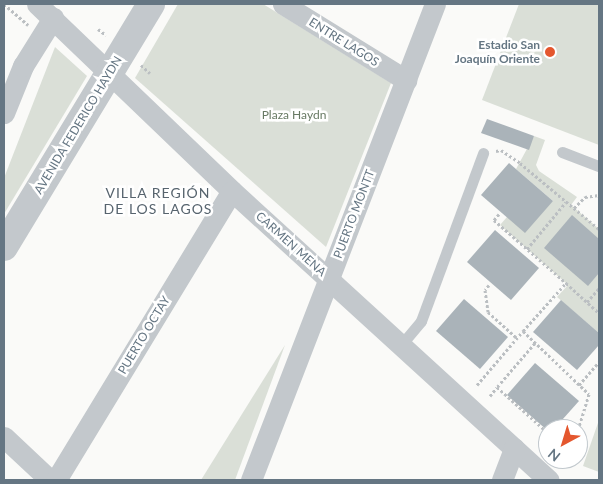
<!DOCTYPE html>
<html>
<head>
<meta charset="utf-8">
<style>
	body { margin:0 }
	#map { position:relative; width:603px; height:484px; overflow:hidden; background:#fafaf8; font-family:Lato,sans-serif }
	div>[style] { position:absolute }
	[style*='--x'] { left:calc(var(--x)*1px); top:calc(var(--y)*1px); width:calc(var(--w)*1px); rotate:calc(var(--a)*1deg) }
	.green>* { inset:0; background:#dadfd7 }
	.building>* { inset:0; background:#aab3b9 }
	.path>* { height:3px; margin-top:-1.5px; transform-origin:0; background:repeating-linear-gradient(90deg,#bbbfc2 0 2.5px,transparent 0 5px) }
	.service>* { height:11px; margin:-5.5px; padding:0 5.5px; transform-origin:5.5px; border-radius:5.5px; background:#c3c8cc }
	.minor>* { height:21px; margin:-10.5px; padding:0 10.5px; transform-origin:10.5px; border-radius:10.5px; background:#c3c8cc }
	.tertiary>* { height:28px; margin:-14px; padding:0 14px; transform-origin:14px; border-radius:14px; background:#c3c8cc }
	.dots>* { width:14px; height:14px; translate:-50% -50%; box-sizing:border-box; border:2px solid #fff; border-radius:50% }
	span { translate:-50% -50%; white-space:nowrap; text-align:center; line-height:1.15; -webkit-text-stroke:5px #fff; paint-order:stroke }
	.street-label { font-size:12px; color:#657683 }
	.poi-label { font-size:12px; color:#657683; font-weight:700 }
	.right { translate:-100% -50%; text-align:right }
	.park-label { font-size:12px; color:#687a64 }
	.neighbourhood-label { font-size:14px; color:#57646e; letter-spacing:1px }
	.frame { position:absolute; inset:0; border:5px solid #657683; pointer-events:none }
	.north { position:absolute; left:538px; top:419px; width:50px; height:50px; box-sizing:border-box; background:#fff; border:1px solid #c1c8cd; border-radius:50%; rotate:219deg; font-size:14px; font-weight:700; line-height:20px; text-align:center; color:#657683 }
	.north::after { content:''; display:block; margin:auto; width:18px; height:22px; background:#e4572e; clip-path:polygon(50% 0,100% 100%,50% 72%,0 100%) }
</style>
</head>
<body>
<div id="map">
	<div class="green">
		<i style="clip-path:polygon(178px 4px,263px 4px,391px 83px,326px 247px,135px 78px)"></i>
		<i style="clip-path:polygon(519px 4px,599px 4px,599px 145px,482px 100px)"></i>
		<i style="clip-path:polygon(55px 47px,87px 76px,4px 214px,4px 178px)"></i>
		<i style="clip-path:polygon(534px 136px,545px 140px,536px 165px,539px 171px,577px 197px,571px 205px,599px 229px,599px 333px,557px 297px,568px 285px,500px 225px,507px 217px,553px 201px,516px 169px)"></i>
		<i style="clip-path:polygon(285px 345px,235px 480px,201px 480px)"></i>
		<i style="clip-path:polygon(599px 420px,599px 472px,583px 466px)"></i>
	</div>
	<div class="building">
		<i style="clip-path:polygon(487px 119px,534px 136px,529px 150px,481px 133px)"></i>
		<i style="clip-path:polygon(509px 163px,553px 201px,525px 233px,481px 195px)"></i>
		<i style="clip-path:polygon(572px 215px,599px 239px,599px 273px,588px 286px,544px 248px)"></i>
		<i style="clip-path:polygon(495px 230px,539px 268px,511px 300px,467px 262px)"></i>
		<i style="clip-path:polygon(464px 299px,508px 337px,480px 369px,436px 331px)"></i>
		<i style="clip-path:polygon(561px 300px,599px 333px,599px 345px,577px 370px,533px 332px)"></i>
		<i style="clip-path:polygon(535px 363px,579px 401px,554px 429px,548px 431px,507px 395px)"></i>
	</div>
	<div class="path">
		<i style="--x:4;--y:4;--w:32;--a:41"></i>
		<i style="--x:98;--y:29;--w:10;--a:37"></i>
		<i style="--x:141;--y:65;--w:12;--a:42"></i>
		<i style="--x:496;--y:151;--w:5;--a:-11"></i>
		<i style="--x:501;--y:150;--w:23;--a:34"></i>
		<i style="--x:520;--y:163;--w:103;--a:39.9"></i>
		<i style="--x:574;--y:208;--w:16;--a:-45"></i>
		<i style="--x:585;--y:197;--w:14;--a:-8"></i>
		<i style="--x:499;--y:214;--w:8;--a:130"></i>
		<i style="--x:494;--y:220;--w:96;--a:41.2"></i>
		<i style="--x:527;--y:249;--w:61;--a:-50.3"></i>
		<i style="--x:489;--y:285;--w:6;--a:129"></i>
		<i style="--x:485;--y:290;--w:22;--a:82"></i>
		<i style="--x:488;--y:312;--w:39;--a:42"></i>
		<i style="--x:587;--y:302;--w:18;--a:-49"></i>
		<i style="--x:523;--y:331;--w:64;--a:-48.1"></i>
		<i style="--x:566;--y:283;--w:45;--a:42.3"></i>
		<i style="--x:535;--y:343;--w:58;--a:130.8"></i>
		<i style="--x:497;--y:387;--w:69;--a:42"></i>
		<i style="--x:477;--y:385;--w:71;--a:-49.6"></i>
		<i style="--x:523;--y:331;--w:91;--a:43.7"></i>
		<i style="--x:589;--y:394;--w:37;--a:107"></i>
		<i style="--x:579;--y:385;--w:30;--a:-49"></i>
		<i style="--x:490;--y:396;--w:11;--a:-52"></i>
	</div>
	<div class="service">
		<i style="--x:562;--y:152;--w:40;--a:21"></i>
		<i style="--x:401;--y:345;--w:31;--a:-50"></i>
		<i style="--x:421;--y:321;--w:179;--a:-69.7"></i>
	</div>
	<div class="minor">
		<i style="--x:37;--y:4;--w:270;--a:43.8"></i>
		<i style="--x:232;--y:191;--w:429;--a:42.4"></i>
		<i style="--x:283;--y:4;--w:145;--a:31.7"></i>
		<i style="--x:4;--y:113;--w:51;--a:-68"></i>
		<i style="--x:23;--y:66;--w:57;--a:-58"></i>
		<i style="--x:4;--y:437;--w:63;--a:43.1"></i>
		<i style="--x:56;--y:480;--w:338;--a:-58.7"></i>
		<i style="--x:251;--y:480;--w:510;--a:-68.87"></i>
		<i style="--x:502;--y:480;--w:34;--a:-69"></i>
	</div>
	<div class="tertiary">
		<i style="--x:4;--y:247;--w:284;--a:-58.8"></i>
	</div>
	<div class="dots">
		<i style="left:550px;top:52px;background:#e4572e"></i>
	</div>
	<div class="street-label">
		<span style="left:344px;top:42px;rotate:32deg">ENTRE LAGOS</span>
		<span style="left:78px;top:125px;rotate:-59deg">AVENIDA FEDERICO HAYDN</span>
		<span style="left:354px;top:214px;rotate:-69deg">PUERTO MONTT</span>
		<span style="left:291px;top:244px;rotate:42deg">CARMEN MENA</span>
		<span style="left:144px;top:335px;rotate:-59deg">PUERTO OCTAY</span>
	</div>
	<div class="poi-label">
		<span class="right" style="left:540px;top:52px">Estadio San<br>Joaquín Oriente</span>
	</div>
	<div class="park-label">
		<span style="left:294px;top:115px">Plaza Haydn</span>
	</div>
	<div class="neighbourhood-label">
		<span style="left:158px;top:201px">VILLA REGIÓN<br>DE LOS LAGOS</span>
	</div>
	<div class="frame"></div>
	<div class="north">N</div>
</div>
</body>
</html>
